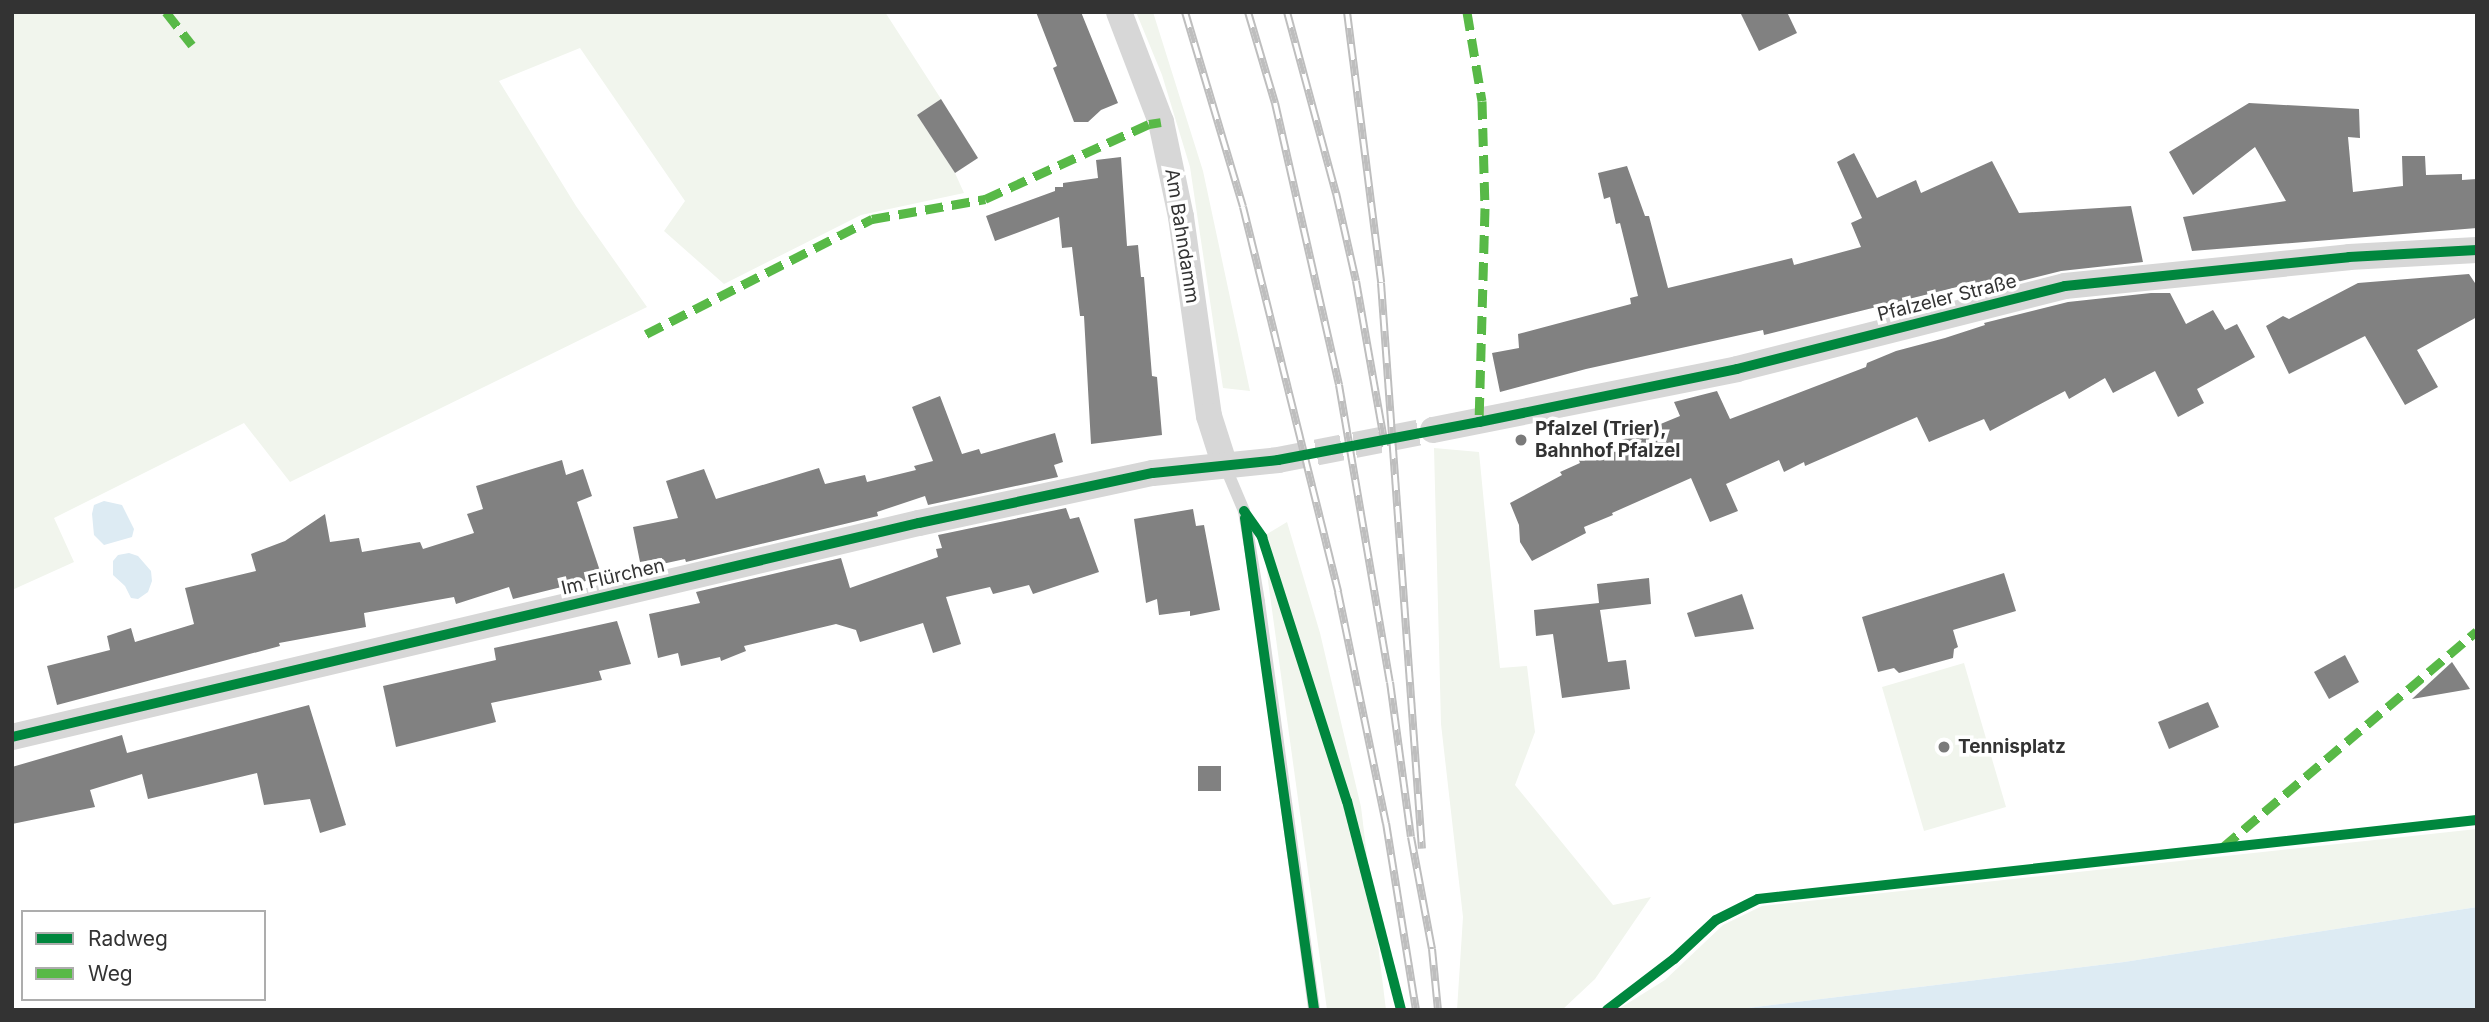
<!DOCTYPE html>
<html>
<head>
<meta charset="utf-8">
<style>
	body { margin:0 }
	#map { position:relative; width:2489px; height:1022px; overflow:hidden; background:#fff; font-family:Inter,sans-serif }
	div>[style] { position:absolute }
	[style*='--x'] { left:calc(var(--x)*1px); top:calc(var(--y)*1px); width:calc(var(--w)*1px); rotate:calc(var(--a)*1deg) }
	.green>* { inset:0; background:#f1f5ed }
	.water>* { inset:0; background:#ddebf3 }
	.building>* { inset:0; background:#818181 }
	.street-tunnel>* { height:26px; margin-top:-13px; transform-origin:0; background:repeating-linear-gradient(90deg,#d6d6d6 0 26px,transparent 0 39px) }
	.lane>* { height:12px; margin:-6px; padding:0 6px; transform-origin:6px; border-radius:6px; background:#d7d7d7 }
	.street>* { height:26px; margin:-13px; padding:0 13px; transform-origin:13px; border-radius:13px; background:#d7d7d7 }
	.rail>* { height:8px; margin-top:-4px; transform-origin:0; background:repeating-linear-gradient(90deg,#fff 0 16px,#bebebe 0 32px); box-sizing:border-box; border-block:2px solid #bebebe }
	.quiet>* { height:9px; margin-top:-4.5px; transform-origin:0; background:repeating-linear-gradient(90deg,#58b947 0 18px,transparent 0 27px) }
	.cycleway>* { height:10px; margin:-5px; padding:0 5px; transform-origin:5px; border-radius:5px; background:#00873e }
	.dots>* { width:19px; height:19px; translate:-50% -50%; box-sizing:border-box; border:4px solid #fff; border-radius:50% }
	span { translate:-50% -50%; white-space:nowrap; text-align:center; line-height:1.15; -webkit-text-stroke:7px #fff; paint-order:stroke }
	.street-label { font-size:19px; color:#333 }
	.poi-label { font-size:19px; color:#333; font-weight:700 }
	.left { translate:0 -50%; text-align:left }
	.frame { position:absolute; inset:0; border:14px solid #333; pointer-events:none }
	.legend { position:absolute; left:21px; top:910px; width:245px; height:91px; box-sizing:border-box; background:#fff; border:2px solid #adadad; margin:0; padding:9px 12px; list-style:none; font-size:21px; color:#333 }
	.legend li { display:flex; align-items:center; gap:14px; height:35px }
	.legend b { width:35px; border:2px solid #adadad }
</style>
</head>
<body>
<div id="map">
	<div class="green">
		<i style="clip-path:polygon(12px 12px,885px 12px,941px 99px,917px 115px,955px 173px,964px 193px,861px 215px,724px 284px,664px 231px,685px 201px,580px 48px,499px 81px,576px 206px,647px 307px,290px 482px,244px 423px,54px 518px,74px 562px,12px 590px)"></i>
		<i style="clip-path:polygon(1136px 12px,1153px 12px,1203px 171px,1250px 391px,1223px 388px,1190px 167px,1162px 75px)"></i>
		<i style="clip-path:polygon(1434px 448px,1479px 452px,1500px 668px,1527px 666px,1535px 732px,1515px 785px,1613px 905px,1651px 897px,1595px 979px,1562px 1010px,1457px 1010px,1463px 917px,1441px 724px)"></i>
		<i style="clip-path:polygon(1287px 522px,1320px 633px,1361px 807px,1386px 1010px,1327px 1010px,1262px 537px)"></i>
		<i style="clip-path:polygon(1964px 663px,2006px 807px,1924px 831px,1882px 687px)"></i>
		<i style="clip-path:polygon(2477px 829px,2477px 907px,2124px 962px,1731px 1010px,1617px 1010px,1665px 980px,1723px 925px,1762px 906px)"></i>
	</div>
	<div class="water">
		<i style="clip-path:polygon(104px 501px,122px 505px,134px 529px,132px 537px,104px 545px,94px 535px,92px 514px,94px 505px)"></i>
		<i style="clip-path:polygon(129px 553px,138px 556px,151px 571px,152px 581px,148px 592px,138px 599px,131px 598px,125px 586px,113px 575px,113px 561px,118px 555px)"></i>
		<i style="clip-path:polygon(2477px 907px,2477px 1010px,1731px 1010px,2124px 962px)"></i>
	</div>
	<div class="building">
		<i style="clip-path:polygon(1036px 12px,1081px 12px,1118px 103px,1101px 110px,1088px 122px,1074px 122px,1053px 68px,1057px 66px)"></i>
		<i style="clip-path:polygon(1740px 12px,1787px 12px,1797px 33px,1759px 51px)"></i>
		<i style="clip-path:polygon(941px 99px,978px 158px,955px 173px,917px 115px)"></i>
		<i style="clip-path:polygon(2249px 103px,2359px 109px,2360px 138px,2348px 137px,2353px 192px,2403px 186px,2402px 156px,2425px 156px,2426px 175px,2462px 174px,2462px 180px,2477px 179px,2477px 228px,2192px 251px,2183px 217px,2286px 201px,2255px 147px,2193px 195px,2169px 152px)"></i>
		<i style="clip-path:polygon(1854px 153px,1877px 198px,1916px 180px,1921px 193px,1992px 161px,2019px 213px,2131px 206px,2143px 262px,2061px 271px,1969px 294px,1965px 285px,1764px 335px,1763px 330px,1586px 369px,1500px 392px,1492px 353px,1519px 348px,1518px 334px,1631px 304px,1630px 298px,1638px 296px,1620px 223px,1616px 224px,1610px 197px,1604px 199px,1598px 173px,1627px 166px,1645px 216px,1649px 216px,1668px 288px,1792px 258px,1794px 265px,1861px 247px,1851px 223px,1862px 218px,1837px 162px)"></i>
		<i style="clip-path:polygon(1121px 157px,1127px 246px,1138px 245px,1141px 277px,1144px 277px,1152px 376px,1157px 377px,1162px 435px,1091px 444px,1084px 316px,1080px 316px,1072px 247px,1062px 248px,1059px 217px,995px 241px,986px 216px,1055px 191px,1055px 187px,1063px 187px,1063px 183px,1098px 178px,1096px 160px)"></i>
		<i style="clip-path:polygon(2469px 274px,2477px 286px,2477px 317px,2417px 350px,2438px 387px,2405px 405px,2365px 336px,2289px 374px,2266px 326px,2283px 316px,2289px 319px,2358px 283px)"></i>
		<i style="clip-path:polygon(2151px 293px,2170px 293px,2186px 324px,2213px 310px,2225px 330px,2237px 324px,2255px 357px,2197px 389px,2204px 403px,2178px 417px,2155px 371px,2113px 393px,2105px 378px,2069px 399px,2065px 391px,1990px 431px,1984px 419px,1929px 442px,1917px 417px,1805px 466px,1804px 462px,1784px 472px,1779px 460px,1726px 484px,1738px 511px,1710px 522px,1691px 478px,1612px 513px,1613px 515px,1584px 527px,1586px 533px,1532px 561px,1520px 542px,1519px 525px,1510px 503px,1562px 475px,1560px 472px,1580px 463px,1578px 458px,1680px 416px,1674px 402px,1717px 391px,1730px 419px,1866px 367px,1867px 363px,1896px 351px,1945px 338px,1985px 325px,1984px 323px,2068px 302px)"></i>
		<i style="clip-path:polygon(940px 396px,962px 454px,979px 449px,981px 454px,1055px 433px,1063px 462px,1054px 465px,1058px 477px,928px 505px,925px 496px,877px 512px,878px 516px,686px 562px,685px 559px,662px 564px,662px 558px,640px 562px,633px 527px,678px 518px,666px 481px,704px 469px,716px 499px,819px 468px,825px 484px,865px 475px,867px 482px,916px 470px,914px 466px,933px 461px,912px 407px)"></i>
		<i style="clip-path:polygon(562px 460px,566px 475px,583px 469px,592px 496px,577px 502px,602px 577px,513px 599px,509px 587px,456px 604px,454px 597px,364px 613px,366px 627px,279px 643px,280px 646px,57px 705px,47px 666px,110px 650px,107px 636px,131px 628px,135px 642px,194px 624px,185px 588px,256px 571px,251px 554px,285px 541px,325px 514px,330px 542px,359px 538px,362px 552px,420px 542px,423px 549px,474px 533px,467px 514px,483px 509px,476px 486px)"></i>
		<i style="clip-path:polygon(1066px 508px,1070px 519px,1079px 517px,1099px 572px,1033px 594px,1029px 585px,993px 594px,990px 587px,946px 597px,961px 644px,933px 653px,923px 623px,860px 642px,856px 630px,836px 624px,744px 646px,746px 651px,721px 661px,720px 657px,681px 666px,678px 653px,658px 658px,649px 614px,700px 603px,696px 592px,841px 558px,850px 588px,938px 557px,936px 549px,942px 548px,938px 535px)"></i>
		<i style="clip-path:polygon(1193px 509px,1196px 526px,1204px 525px,1220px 610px,1190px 616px,1190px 611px,1159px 615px,1157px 599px,1146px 603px,1134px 519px)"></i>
		<i style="clip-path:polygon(2004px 573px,2016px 611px,1953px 630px,1958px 647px,1954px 649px,1953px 658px,1899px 673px,1894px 668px,1878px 672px,1862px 617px)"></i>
		<i style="clip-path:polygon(1649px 578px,1651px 604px,1600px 610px,1608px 662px,1626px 660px,1630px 689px,1562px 698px,1553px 634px,1536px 636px,1534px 610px,1599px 603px,1597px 584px)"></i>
		<i style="clip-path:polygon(1742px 594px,1754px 629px,1695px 637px,1687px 613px)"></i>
		<i style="clip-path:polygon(617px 621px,631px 664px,599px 671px,602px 680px,491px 703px,496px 722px,396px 747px,383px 686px,496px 660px,494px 648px)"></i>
		<i style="clip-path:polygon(2345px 655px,2359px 682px,2329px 699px,2314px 672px)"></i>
		<i style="clip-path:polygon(2452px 662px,2470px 689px,2412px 699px)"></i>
		<i style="clip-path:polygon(2208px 702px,2219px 727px,2169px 749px,2158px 722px)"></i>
		<i style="clip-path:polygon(309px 705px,346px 825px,320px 833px,310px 799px,264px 805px,257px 773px,148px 799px,142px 774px,90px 790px,95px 807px,12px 824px,12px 767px,122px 735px,127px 753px)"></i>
		<i style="clip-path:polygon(1198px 766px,1221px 766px,1221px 791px,1198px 791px)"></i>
	</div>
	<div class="street-tunnel">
		<i style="--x:1278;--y:460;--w:158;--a:-11"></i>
	</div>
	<div class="lane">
		<i style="--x:1225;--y:466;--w:49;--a:67.1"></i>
		<i style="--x:1244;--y:511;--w:92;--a:80.6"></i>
		<i style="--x:1259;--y:602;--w:412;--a:82.3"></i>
	</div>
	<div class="street">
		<i style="--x:1119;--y:12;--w:118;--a:69.1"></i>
		<i style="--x:1161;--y:122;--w:97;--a:78.1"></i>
		<i style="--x:1181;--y:217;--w:201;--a:82"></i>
		<i style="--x:1209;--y:416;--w:52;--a:72.3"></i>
		<i style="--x:1433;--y:430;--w:310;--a:-11.3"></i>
		<i style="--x:1737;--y:369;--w:338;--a:-14.2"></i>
		<i style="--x:2065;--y:286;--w:285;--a:-5.8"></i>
		<i style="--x:2349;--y:257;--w:128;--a:-3.1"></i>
		<i style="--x:12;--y:737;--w:932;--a:-13.28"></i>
		<i style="--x:919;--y:523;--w:239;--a:-12.1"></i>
		<i style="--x:1153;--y:473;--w:126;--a:-5.9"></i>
	</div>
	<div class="rail">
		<i style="--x:1185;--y:12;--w:203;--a:73.4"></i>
		<i style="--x:1243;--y:207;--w:397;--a:76.1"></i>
		<i style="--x:1338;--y:592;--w:236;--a:78.3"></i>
		<i style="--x:1386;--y:823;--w:189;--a:80.9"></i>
		<i style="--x:1248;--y:12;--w:95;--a:73.5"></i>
		<i style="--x:1275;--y:103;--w:289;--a:77.2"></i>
		<i style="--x:1339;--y:385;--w:301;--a:80.3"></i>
		<i style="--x:1390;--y:682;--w:156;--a:82.3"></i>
		<i style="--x:1411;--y:837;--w:114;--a:79.4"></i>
		<i style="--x:1432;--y:949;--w:61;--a:84.4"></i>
		<i style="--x:1287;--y:12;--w:188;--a:74.9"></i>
		<i style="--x:1336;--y:193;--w:90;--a:77.2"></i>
		<i style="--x:1356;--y:281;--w:168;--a:80"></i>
		<i style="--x:1347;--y:12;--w:273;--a:82.8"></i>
		<i style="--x:1381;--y:283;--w:567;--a:85.86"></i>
	</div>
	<div class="quiet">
		<i style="--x:166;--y:12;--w:42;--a:51.8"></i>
		<i style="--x:1467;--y:12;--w:90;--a:80.4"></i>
		<i style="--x:1482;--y:101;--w:107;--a:88.4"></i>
		<i style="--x:1485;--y:208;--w:214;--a:91.6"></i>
		<i style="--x:646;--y:334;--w:254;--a:-27"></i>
		<i style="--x:872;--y:219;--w:115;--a:-10"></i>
		<i style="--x:985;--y:199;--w:180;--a:-24.6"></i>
		<i style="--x:1149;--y:124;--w:12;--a:-9"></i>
		<i style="--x:2223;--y:847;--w:333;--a:-40.4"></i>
	</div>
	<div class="cycleway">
		<i style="--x:1244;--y:511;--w:32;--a:55"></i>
		<i style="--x:1262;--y:537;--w:277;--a:72.2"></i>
		<i style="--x:1347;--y:801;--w:216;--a:75.5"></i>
		<i style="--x:1245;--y:518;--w:497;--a:82"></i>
		<i style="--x:12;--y:737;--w:932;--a:-13.28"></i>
		<i style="--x:919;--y:523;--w:239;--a:-12.1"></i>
		<i style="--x:1153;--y:473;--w:126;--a:-5.9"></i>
		<i style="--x:1278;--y:460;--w:205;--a:-10.7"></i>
		<i style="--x:1479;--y:422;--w:263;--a:-11.6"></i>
		<i style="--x:1737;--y:369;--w:338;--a:-14.2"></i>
		<i style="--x:2065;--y:286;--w:285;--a:-5.8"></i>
		<i style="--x:2349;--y:257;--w:128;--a:-3.1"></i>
		<i style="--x:1607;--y:1010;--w:84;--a:-37.3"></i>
		<i style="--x:1674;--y:959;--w:57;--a:-42.9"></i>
		<i style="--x:1716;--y:920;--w:47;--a:-26.6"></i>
		<i style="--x:1758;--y:899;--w:723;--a:-6.27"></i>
	</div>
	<div class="dots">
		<i style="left:1521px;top:440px;background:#7a7a7a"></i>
		<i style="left:1944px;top:747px;background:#7a7a7a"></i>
	</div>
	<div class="street-label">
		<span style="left:1182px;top:236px;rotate:81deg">Am Bahndamm</span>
		<span style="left:1947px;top:298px;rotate:-14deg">Pfalzeler Straße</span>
		<span style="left:613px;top:577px;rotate:-13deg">Im Flürchen</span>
	</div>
	<div class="poi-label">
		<span class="left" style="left:1535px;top:440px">Pfalzel (Trier),<br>Bahnhof Pfalzel</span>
		<span class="left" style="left:1958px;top:747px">Tennisplatz</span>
	</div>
	<div class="frame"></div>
	<ul class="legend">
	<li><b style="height:9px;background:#00873e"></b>Radweg</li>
	<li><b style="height:9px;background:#58b947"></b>Weg</li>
	</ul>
</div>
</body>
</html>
